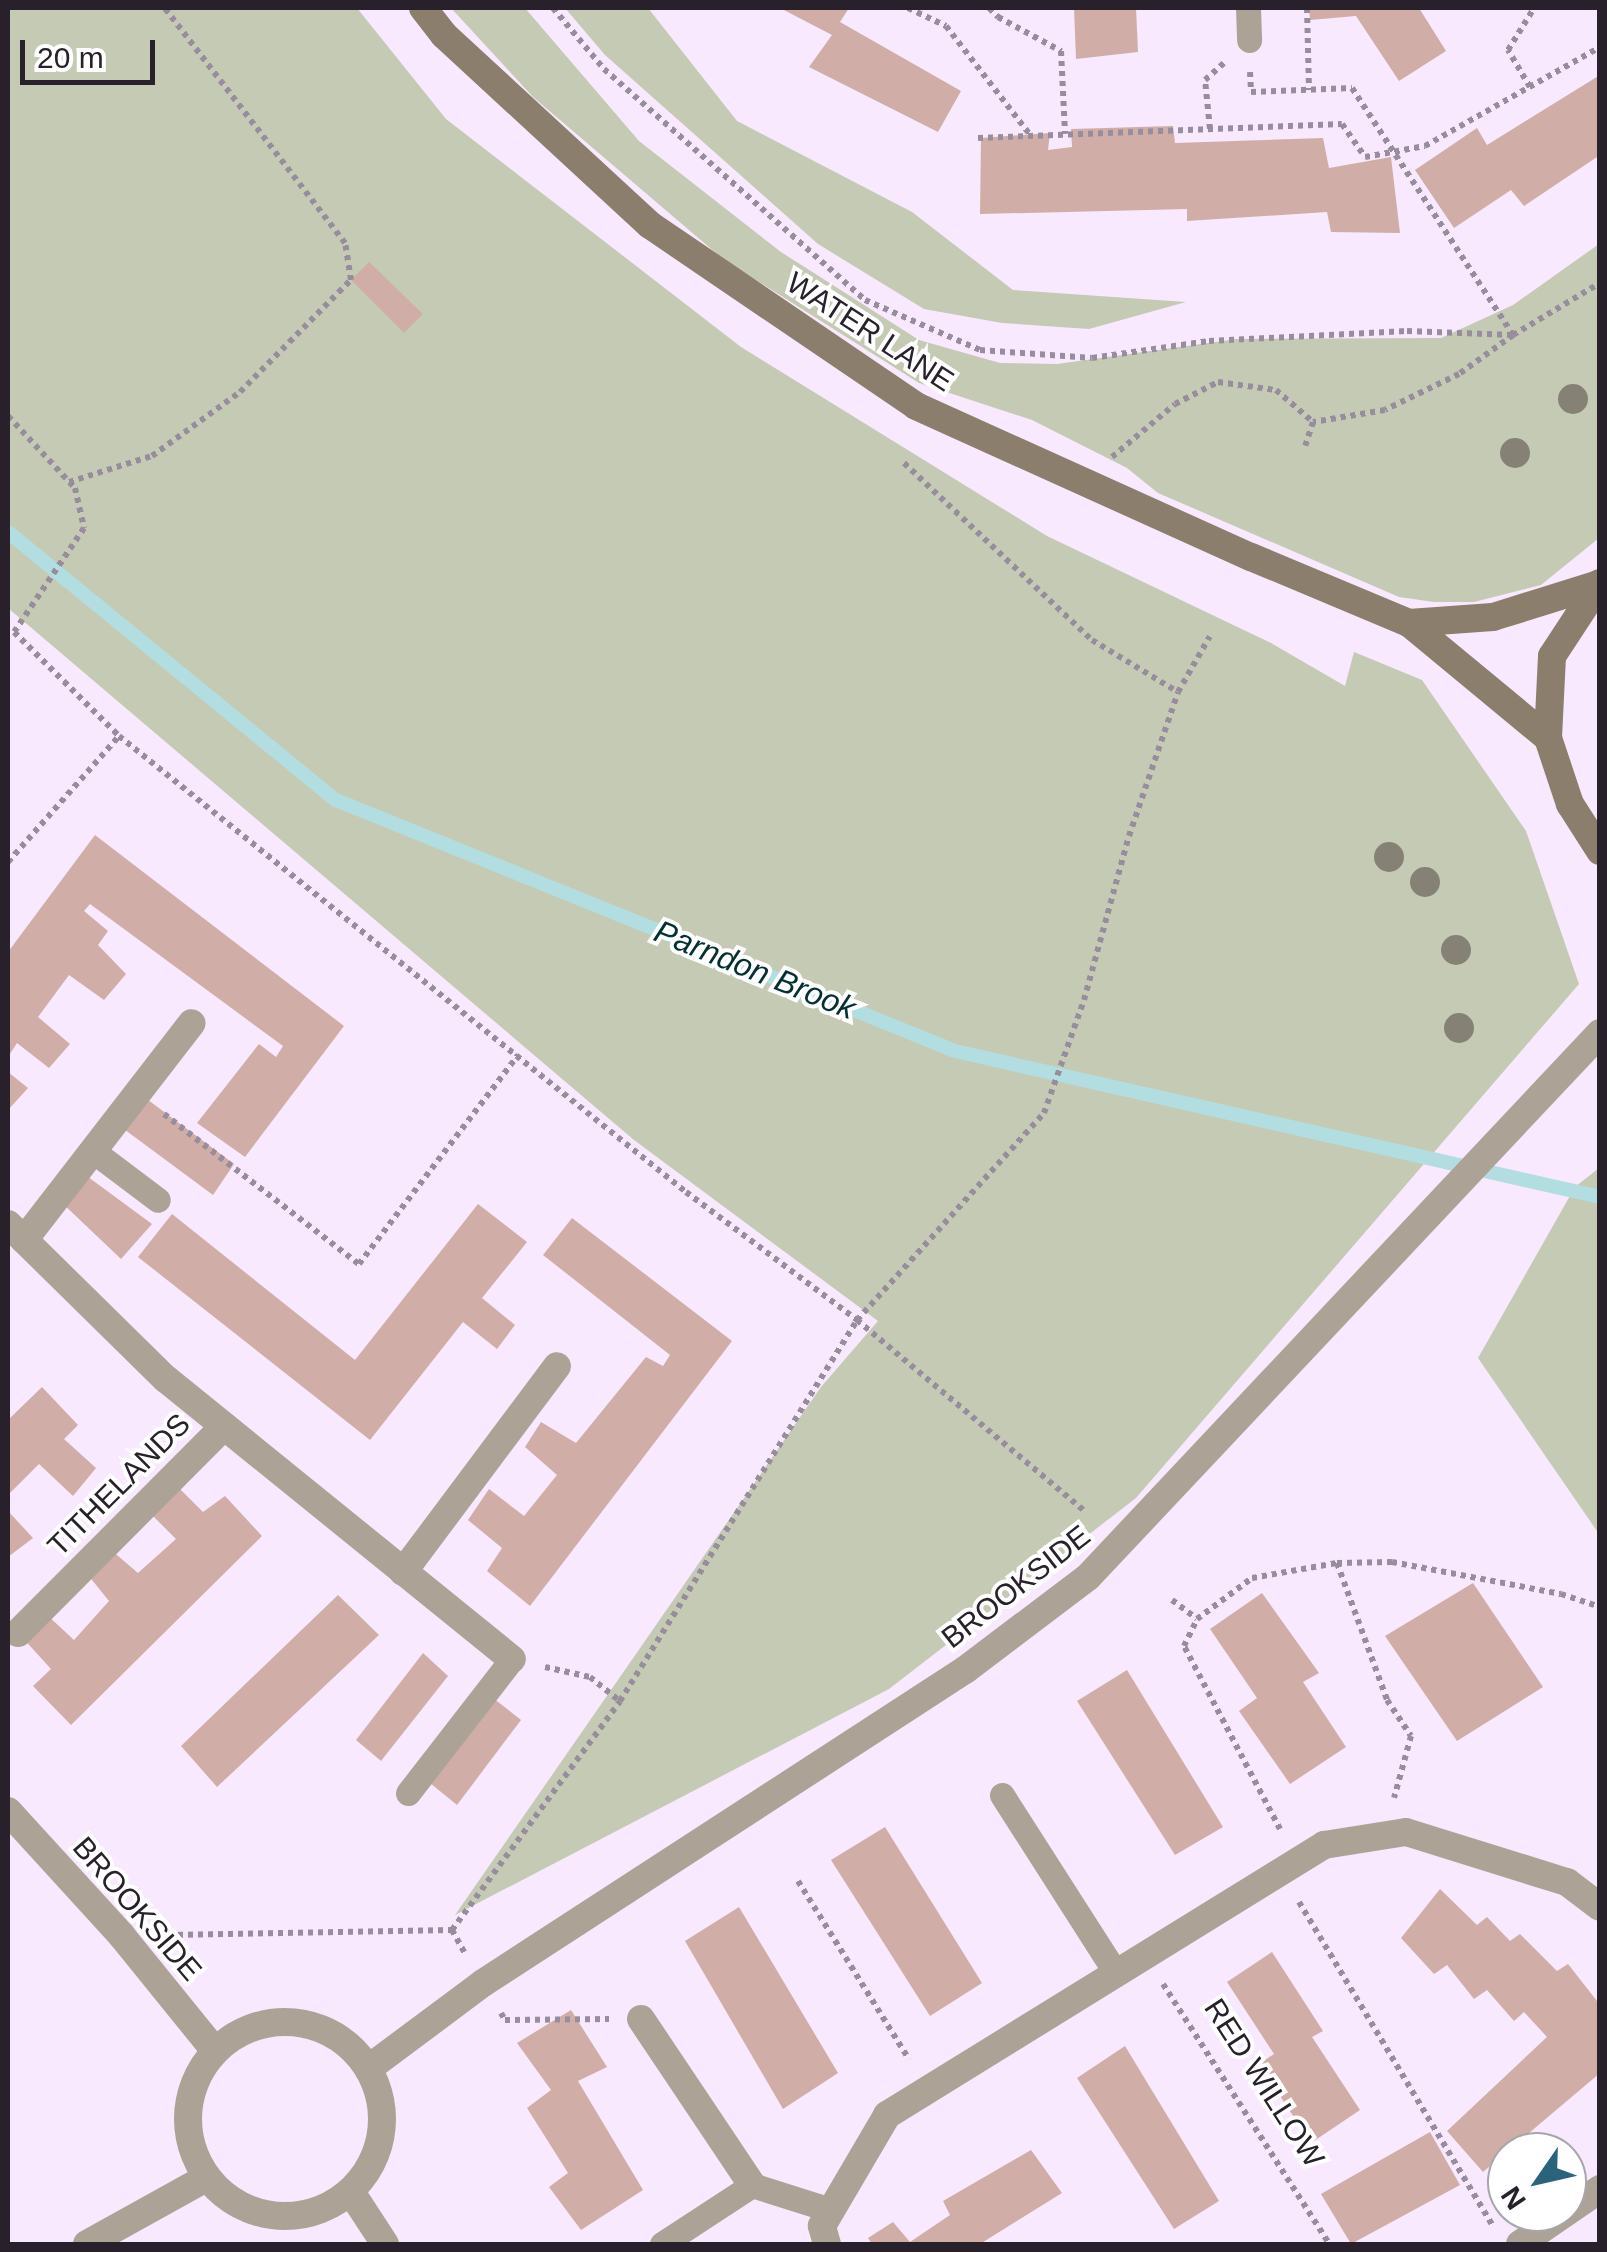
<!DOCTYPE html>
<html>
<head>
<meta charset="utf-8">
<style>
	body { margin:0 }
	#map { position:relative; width:1607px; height:2252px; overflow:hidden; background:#f8e9fe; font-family:Helvetica,sans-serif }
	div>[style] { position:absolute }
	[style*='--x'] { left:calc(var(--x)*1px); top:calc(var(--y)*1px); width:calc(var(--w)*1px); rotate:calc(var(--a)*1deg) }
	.green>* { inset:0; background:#c5cab4 }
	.stream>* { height:14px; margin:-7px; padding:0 7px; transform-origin:7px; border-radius:7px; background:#b2dee1 }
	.building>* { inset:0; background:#d0aea7 }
	.path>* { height:6px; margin-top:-3px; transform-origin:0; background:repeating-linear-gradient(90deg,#988d9d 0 5px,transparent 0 10px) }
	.service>* { height:25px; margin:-12.5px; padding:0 12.5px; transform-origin:12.5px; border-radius:12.5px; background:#aca396 }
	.minor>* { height:28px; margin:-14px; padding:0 14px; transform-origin:14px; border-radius:14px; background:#aca396 }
	.minor>.ring { margin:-14px; padding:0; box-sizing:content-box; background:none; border:28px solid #aca396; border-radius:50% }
	.secondary>* { height:28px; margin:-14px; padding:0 14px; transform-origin:14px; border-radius:14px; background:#8b7e6c }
	.trees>* { width:30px; height:30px; margin:-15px; border-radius:50%; background:#858275 }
	span { translate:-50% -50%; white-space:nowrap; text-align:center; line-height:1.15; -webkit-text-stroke:8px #fff; paint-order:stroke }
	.street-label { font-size:30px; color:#28212b }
	.water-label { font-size:32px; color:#043033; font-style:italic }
	.frame { position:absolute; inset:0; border:10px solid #28212b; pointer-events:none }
	.north { position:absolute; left:1487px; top:2132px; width:100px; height:100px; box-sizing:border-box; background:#fff; border:2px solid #a9a6aa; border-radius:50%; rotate:236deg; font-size:28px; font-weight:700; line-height:40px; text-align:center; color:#28212b }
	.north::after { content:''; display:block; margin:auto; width:35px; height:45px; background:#2b637d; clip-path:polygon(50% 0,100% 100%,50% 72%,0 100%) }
	.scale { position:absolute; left:20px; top:40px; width:135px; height:45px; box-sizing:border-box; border:5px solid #28212b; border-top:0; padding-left:12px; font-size:30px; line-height:35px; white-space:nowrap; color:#28212b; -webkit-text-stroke:8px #fff; paint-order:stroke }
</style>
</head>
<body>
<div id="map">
	<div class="green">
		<i style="clip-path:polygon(8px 8px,357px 8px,446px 119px,741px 347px,1047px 536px,1271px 643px,1345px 686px,1354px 652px,1422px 680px,1526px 831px,1579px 984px,1136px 1498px,889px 1689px,455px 1915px,821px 1387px,878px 1321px,634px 1140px,8px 608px)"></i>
		<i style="clip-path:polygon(451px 8px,525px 8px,639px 141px,781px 252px,919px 340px,1000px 363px,1057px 364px,1237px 339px,1441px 338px,1513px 305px,1599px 244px,1599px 538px,1541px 585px,1474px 602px,1434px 602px,1399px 597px,1158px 493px,1127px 468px,1032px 420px,919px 383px,723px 259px,533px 97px)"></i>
		<i style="clip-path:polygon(565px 8px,648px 8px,737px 121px,912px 212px,1013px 290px,1186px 302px,1089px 329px,1002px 323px,924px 309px,818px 244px,605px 55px)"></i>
		<i style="clip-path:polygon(1599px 1168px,1599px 1534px,1478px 1358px,1575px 1187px)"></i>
	</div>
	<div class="stream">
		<i style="--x:8;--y:532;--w:424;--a:39.3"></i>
		<i style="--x:336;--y:800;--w:668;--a:22.07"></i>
		<i style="--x:955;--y:1051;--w:661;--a:12.75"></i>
	</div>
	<div class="building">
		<i style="clip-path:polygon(780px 8px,849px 8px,840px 22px,961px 91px,938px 132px,809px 67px,832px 35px)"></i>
		<i style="clip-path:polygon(1074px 8px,1136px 8px,1138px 52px,1076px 59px)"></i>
		<i style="clip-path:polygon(1309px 8px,1419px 8px,1446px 51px,1399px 81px,1356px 16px,1310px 20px)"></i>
		<i style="clip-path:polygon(1600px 75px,1600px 155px,1524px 206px,1511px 190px,1454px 228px,1415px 170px,1477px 128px,1487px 145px)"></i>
		<i style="clip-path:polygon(1173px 126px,1175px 143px,1323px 138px,1329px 168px,1391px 157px,1400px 233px,1331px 232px,1327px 212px,1187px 221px,1187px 209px,980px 214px,981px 138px,1050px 133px,1048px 150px,1072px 147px,1071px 129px)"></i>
		<i style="clip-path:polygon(369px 262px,423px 314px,404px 333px,351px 280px)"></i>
		<i style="clip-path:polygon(95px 835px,344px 1026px,245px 1157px,197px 1123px,259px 1044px,276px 1057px,283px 1046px,90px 904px,84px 911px,108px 931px,98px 945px,126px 974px,104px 1000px,69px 975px,38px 1017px,70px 1044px,49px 1068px,17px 1043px,8px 1057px,8px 952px)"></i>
		<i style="clip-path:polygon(8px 1072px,28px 1088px,8px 1110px)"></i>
		<i style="clip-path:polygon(136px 1091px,234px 1164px,213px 1195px,113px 1121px)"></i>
		<i style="clip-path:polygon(80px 1171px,152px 1224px,121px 1259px,60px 1201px)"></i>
		<i style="clip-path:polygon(478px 1204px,527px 1242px,482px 1298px,515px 1325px,497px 1349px,463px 1322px,370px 1440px,138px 1257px,172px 1214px,355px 1360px)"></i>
		<i style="clip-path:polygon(572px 1218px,732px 1341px,530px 1606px,487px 1571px,502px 1548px,468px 1520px,489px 1489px,524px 1516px,557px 1475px,525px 1447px,541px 1422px,576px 1443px,646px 1357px,663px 1366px,670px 1355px,543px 1255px)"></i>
		<i style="clip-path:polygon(42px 1387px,78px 1425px,64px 1439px,96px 1468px,73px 1496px,39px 1464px,8px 1495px,8px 1420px)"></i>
		<i style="clip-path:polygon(175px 1484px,203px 1512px,225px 1496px,262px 1536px,71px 1725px,33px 1686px,51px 1669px,21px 1636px,45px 1613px,74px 1640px,109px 1601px,88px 1575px,110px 1549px,138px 1573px,176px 1539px,148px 1511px)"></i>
		<i style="clip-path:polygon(8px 1511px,33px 1538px,8px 1557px)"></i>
		<i style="clip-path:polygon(1473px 1583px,1543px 1687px,1457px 1741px,1385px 1636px)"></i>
		<i style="clip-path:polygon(1262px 1593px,1319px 1673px,1303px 1682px,1346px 1747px,1290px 1784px,1239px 1711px,1257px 1698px,1210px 1629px)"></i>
		<i style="clip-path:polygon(338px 1595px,379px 1635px,217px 1787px,181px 1746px)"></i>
		<i style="clip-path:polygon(423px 1653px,448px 1676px,381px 1761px,356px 1740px)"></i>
		<i style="clip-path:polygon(1127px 1670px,1223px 1827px,1175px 1855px,1077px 1701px)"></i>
		<i style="clip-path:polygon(493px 1698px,521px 1720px,457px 1805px,430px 1783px)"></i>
		<i style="clip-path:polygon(885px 1827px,982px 1983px,930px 2016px,831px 1860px)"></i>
		<i style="clip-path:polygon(1440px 1889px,1477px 1925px,1487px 1917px,1510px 1941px,1520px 1934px,1557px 1971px,1568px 1964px,1597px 2001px,1600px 1998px,1600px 2073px,1483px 2172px,1447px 2131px,1547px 2037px,1524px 2012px,1514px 2021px,1487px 1990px,1474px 1999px,1447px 1965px,1434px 1974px,1401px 1938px)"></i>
		<i style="clip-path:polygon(739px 1907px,838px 2073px,783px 2109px,685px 1941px)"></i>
		<i style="clip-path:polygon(1272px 1952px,1323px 2031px,1312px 2037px,1360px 2110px,1311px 2143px,1259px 2064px,1274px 2054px,1227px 1982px)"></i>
		<i style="clip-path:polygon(571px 2010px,607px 2067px,578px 2081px,643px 2190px,581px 2230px,549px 2187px,568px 2173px,527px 2108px,551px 2090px,517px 2043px)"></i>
		<i style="clip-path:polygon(1125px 2046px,1219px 2201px,1174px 2229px,1077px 2078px)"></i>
		<i style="clip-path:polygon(1430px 2132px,1460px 2185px,1351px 2244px,1321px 2194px)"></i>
		<i style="clip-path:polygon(1031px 2150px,1062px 2193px,980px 2244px,872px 2244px,868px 2238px,893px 2222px,910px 2242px,950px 2215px,943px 2201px)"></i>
	</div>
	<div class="path">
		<i style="--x:553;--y:8;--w:80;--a:50.1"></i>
		<i style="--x:604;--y:69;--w:349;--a:41.5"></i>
		<i style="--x:865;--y:300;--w:125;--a:23.5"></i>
		<i style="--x:980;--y:350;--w:112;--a:4.1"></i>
		<i style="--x:1092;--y:358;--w:118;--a:-8.3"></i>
		<i style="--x:1209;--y:341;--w:198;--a:-2.9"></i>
		<i style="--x:1407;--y:331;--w:106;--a:2.2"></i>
		<i style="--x:1513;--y:335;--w:101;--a:-30.9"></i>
		<i style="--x:908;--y:8;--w:42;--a:25.3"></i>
		<i style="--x:946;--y:26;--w:139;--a:52.3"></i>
		<i style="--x:989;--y:8;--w:13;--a:45"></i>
		<i style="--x:998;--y:17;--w:72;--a:28.4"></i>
		<i style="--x:1061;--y:51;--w:83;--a:87.2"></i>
		<i style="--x:1307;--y:8;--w:82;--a:88.6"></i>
		<i style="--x:1250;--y:72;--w:20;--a:87"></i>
		<i style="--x:1251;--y:92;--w:101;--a:-2.3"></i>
		<i style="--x:1352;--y:88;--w:295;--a:56.9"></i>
		<i style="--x:1513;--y:335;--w:67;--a:144.2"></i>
		<i style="--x:1459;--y:374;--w:82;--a:154.1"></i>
		<i style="--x:1385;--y:410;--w:73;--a:170.5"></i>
		<i style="--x:1313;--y:422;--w:25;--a:108"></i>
		<i style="--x:1530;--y:87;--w:43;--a:-120.7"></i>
		<i style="--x:1508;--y:50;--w:49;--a:-58.2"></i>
		<i style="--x:1210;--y:129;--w:49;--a:-95.8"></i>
		<i style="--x:1205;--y:80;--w:28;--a:-42"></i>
		<i style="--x:978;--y:138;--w:364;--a:-2.2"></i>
		<i style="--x:1342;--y:124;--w:40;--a:55.1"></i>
		<i style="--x:1365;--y:157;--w:61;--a:-10.4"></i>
		<i style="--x:1425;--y:146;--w:201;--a:-29.5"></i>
		<i style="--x:8;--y:416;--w:98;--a:47.1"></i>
		<i style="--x:75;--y:488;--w:41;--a:77.3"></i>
		<i style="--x:84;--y:528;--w:125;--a:123.9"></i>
		<i style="--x:14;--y:632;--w:148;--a:44.7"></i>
		<i style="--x:119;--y:736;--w:728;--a:38.81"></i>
		<i style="--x:686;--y:1192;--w:214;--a:36.8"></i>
		<i style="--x:857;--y:1320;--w:299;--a:40"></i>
		<i style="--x:1112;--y:457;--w:82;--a:-40.1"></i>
		<i style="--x:1175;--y:404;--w:48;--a:-27.1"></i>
		<i style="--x:1218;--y:382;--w:59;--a:7.9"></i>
		<i style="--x:1276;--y:390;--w:49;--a:40.9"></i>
		<i style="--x:904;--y:463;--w:258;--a:43.3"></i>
		<i style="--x:1092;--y:640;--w:100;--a:31.2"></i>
		<i style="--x:69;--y:482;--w:87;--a:-17.4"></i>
		<i style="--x:152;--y:456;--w:109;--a:-36"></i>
		<i style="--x:240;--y:392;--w:158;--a:-45.3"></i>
		<i style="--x:351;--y:280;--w:37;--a:-99"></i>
		<i style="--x:345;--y:243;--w:296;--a:-127.5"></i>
		<i style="--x:8;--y:862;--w:168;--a:-48.6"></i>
		<i style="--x:164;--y:1114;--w:246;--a:37.6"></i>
		<i style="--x:359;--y:1264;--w:263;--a:-52.7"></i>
		<i style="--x:1337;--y:1563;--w:146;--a:69.9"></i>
		<i style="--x:1387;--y:1700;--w:43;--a:56.3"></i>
		<i style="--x:1411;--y:1736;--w:64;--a:105.3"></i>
		<i style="--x:1172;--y:1600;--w:31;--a:37"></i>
		<i style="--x:545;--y:1667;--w:46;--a:12.5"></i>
		<i style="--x:590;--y:1677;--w:38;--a:39"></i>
		<i style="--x:1280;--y:1829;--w:207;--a:-117.7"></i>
		<i style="--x:1184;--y:1646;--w:30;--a:-64"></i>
		<i style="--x:1197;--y:1619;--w:69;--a:-36.7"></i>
		<i style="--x:1252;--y:1578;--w:86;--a:-10"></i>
		<i style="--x:1337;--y:1563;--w:55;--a:-1"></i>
		<i style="--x:1392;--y:1562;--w:172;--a:10.7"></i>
		<i style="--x:1561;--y:1594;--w:41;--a:18.4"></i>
		<i style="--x:798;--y:1881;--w:210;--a:58.1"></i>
		<i style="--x:1299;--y:1902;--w:378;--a:59.1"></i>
		<i style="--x:452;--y:1930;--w:284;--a:-53.7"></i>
		<i style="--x:620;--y:1701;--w:449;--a:-58.1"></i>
		<i style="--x:857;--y:1320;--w:279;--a:-47.9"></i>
		<i style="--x:1044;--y:1113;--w:120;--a:-70.5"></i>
		<i style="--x:1084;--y:1000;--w:170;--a:-74.7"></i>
		<i style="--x:1129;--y:836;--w:152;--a:-71.2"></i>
		<i style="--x:1178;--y:692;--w:64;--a:-60.3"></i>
		<i style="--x:168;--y:1935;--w:284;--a:-1"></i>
		<i style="--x:452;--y:1930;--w:29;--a:61"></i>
		<i style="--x:1163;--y:1984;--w:308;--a:57.4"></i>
		<i style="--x:501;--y:2013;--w:8;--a:60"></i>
		<i style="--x:505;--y:2020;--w:104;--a:-0.6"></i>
	</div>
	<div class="service">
		<i style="--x:1248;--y:8;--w:32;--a:88"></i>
		<i style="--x:93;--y:1151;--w:81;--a:37"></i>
		<i style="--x:408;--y:1793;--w:170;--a:-52.2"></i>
		<i style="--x:1002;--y:1795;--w:211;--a:57.4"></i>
		<i style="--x:662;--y:2244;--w:108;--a:-33.2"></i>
		<i style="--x:752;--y:2185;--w:83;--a:17.6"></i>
	</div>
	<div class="minor">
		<i style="--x:8;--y:1224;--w:221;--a:44.5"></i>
		<i style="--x:166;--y:1379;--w:445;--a:39"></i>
		<i style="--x:24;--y:1240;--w:274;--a:-52.3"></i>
		<i style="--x:403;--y:1572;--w:257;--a:-53.2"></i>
		<i style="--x:18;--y:1633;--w:292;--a:-45.1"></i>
		<i style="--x:8;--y:1811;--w:169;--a:47.6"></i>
		<i style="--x:122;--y:1936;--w:148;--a:51"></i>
		<i style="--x:641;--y:2019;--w:200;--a:56.2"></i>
		<i class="ring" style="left:188px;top:2022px;width:166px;height:166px"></i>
		<i style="--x:369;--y:2068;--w:142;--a:-36.7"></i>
		<i style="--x:483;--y:1983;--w:575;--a:-33"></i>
		<i style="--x:965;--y:1670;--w:154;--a:-37.1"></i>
		<i style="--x:1088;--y:1577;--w:747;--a:-46.74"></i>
		<i style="--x:351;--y:2192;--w:62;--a:56.8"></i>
		<i style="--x:87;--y:2244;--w:136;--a:-29"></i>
		<i style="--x:827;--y:2244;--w:19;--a:-106"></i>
		<i style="--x:822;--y:2226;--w:129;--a:-59.6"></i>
		<i style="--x:887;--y:2115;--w:514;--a:-31.71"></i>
		<i style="--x:1324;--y:1845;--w:83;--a:-9"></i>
		<i style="--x:1406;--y:1832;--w:169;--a:17.3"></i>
		<i style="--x:1567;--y:1882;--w:41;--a:37.1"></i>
		<i style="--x:1520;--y:2244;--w:97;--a:-34.5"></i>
	</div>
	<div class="secondary">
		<i style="--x:423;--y:8;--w:34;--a:52"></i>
		<i style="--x:444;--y:35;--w:280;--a:42.7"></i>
		<i style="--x:650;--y:225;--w:322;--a:34.2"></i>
		<i style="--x:916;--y:406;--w:367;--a:24.3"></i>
		<i style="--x:1251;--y:557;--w:171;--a:22.7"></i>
		<i style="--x:1409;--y:623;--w:180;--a:39.6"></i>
		<i style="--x:1600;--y:583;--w:87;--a:123.3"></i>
		<i style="--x:1552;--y:656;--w:82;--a:92.8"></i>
		<i style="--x:1548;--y:738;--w:70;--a:71.6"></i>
		<i style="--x:1570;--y:804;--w:56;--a:57.4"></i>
		<i style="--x:1409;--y:623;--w:84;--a:-4.1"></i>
		<i style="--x:1493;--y:617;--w:108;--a:-17.3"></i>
	</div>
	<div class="trees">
		<i style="left:1573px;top:399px"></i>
		<i style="left:1515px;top:453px"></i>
		<i style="left:1389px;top:857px"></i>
		<i style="left:1425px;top:882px"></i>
		<i style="left:1456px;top:950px"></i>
		<i style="left:1459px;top:1028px"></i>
	</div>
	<div class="street-label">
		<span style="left:870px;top:332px;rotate:33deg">WATER LANE</span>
		<span style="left:119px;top:1485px;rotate:-45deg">TITHELANDS</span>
		<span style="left:1016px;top:1587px;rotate:-38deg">BROOKSIDE</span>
		<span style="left:137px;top:1909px;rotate:49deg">BROOKSIDE</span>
		<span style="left:1264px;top:2083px;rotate:57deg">RED WILLOW</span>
	</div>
	<div class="water-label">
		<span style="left:755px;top:970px;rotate:22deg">Parndon Brook</span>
	</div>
	<div class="frame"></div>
	<div class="north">N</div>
	<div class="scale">20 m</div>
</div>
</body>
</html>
